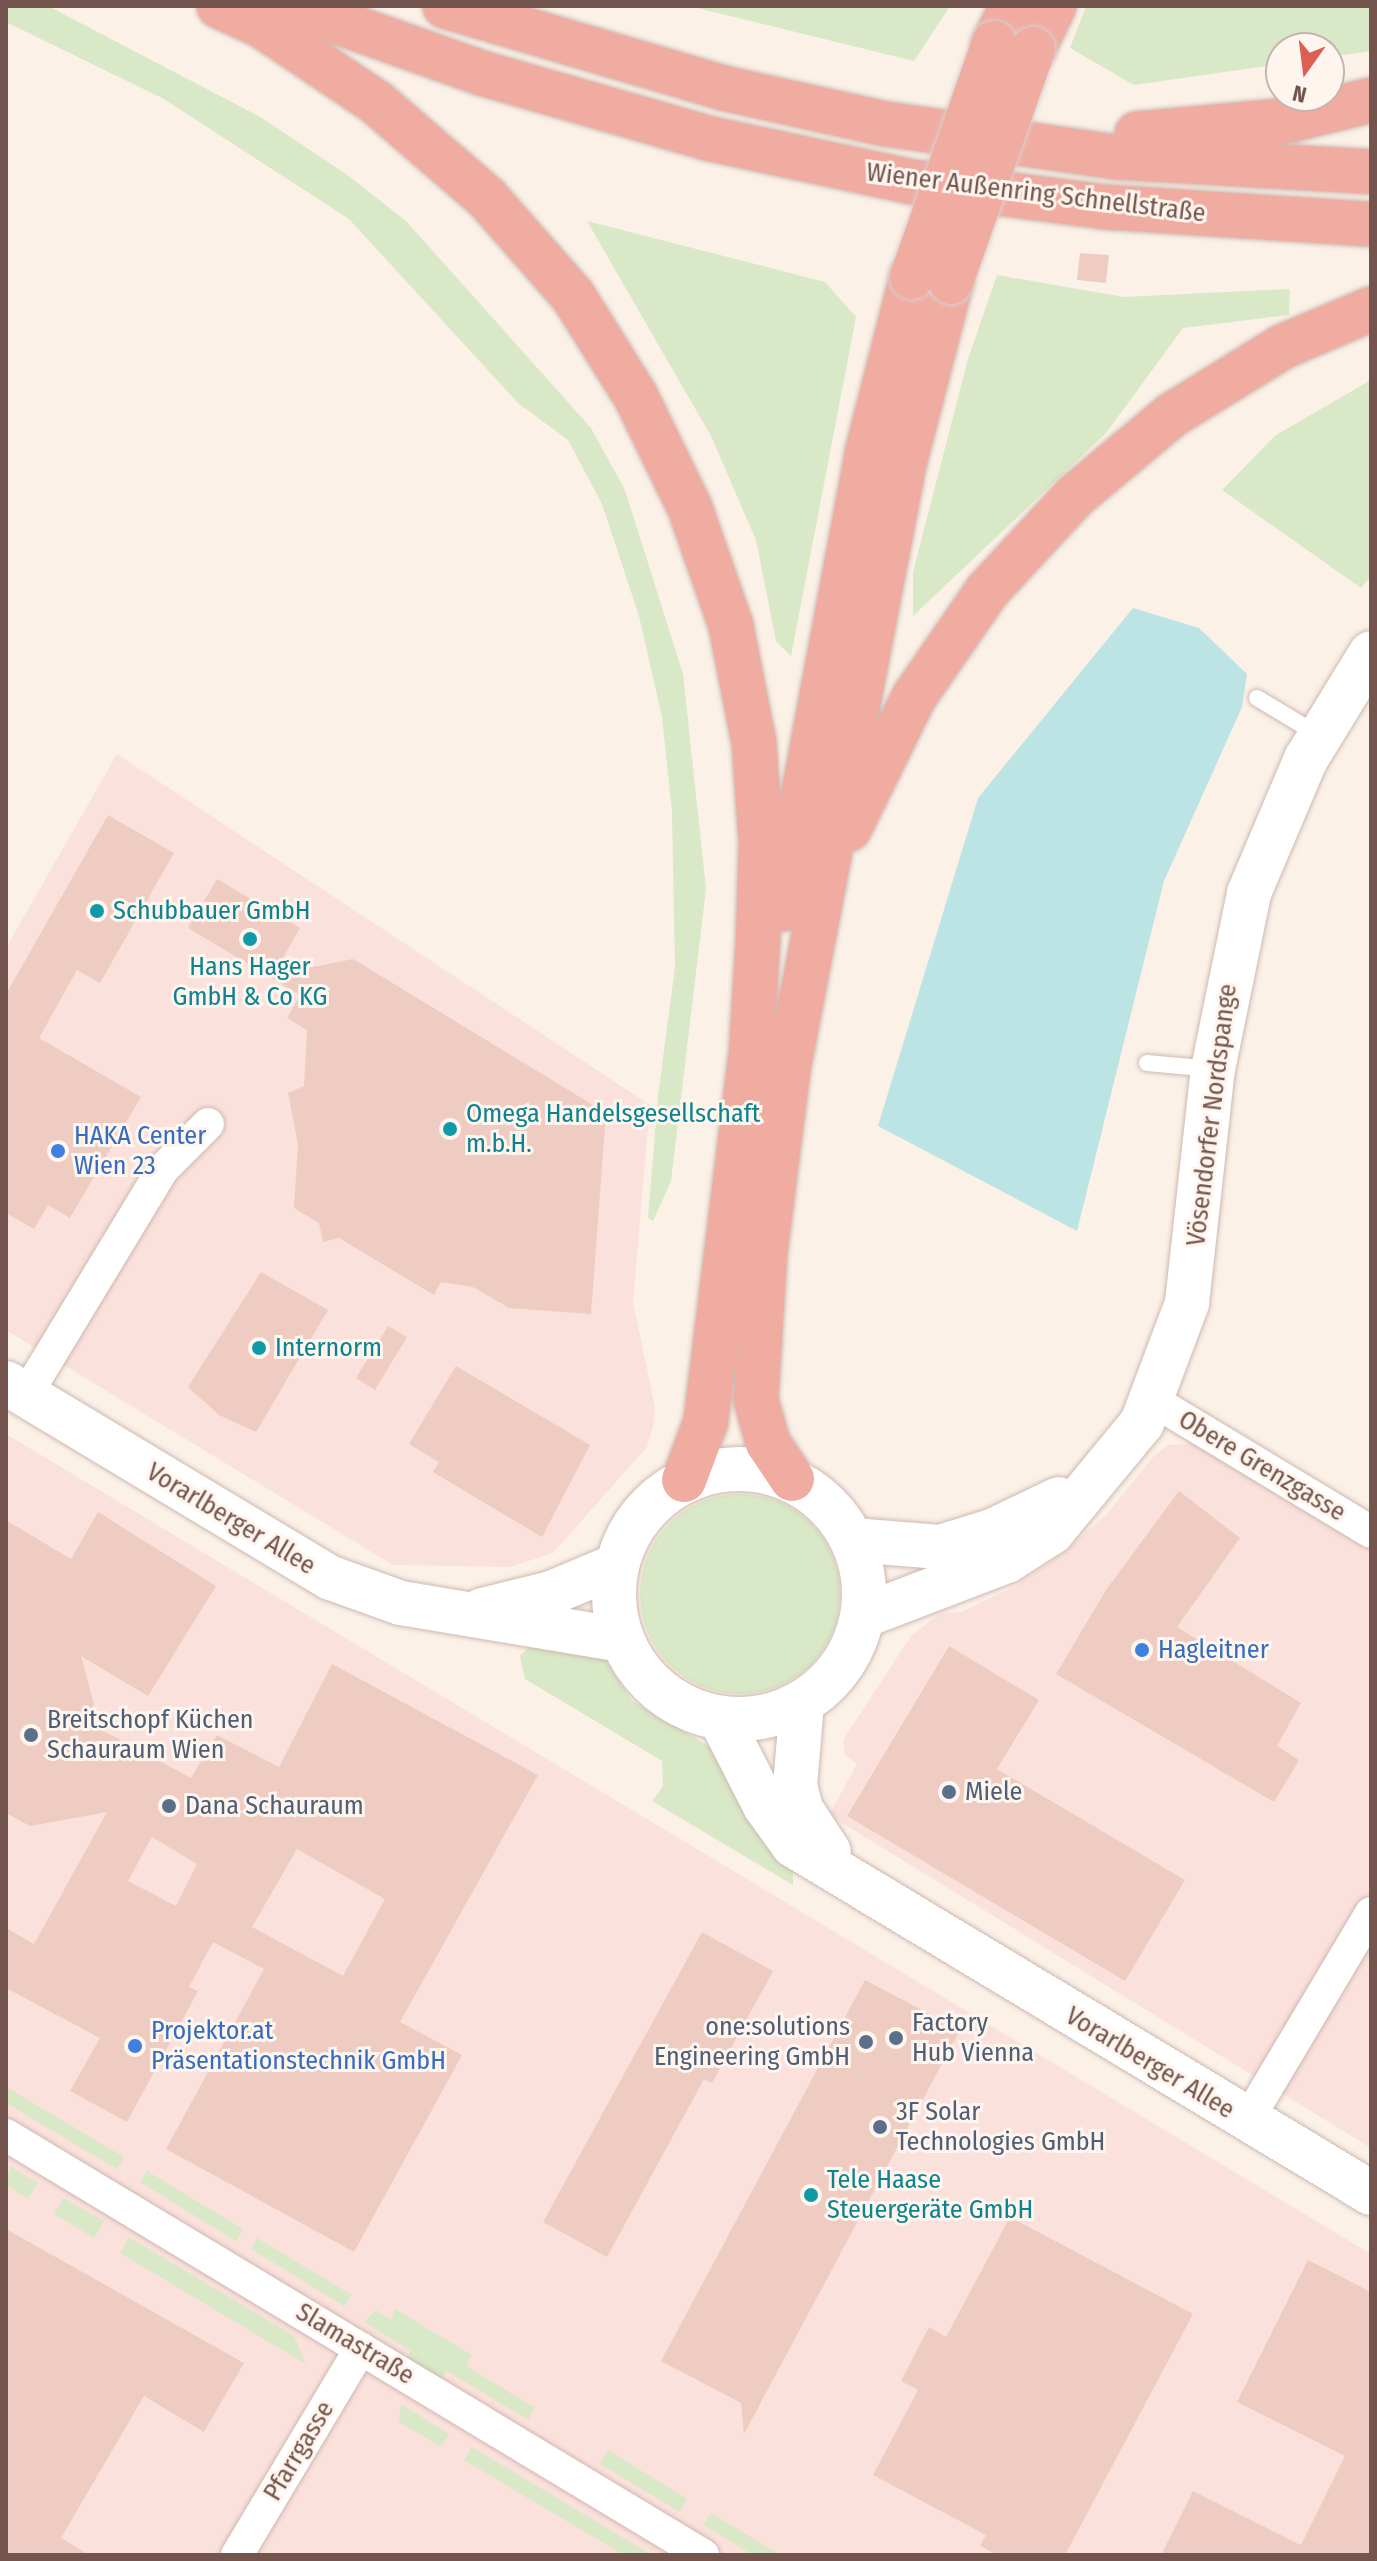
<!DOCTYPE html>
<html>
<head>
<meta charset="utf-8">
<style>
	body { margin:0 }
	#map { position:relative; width:1377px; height:2561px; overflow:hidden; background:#fbf1e7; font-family:"Fira Sans Condensed",sans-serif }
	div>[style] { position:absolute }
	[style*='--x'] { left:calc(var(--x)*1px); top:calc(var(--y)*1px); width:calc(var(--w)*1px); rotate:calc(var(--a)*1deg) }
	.commercial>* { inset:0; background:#fbe1dc }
	.green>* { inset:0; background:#d9e8c6 }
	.round { border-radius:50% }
	.water>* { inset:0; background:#bde4e4 }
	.building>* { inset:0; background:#efccc1 }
	.roads { filter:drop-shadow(0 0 2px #ceb9b1) drop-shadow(0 0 2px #ceb9b1) }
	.service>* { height:16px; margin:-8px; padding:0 8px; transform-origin:8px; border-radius:8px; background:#fff }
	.minor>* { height:32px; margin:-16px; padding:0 16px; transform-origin:16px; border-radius:16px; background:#fff }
	.secondary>* { height:44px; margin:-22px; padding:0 22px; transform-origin:22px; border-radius:22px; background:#fff }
	.secondary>.ring { margin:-22px; padding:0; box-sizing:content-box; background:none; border:44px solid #fff; border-radius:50% }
	.motorway>* { height:44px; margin:-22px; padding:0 22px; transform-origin:22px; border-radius:22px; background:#f1aca2 }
	.bridges { filter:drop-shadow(0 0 2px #d8cfcd) drop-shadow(0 0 2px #d8cfcd) }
	.motorway-bridge>* { height:44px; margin:-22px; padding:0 22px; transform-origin:22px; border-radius:22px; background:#f1aca2 }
	.dots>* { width:22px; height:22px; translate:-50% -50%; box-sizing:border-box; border:4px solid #fef5ee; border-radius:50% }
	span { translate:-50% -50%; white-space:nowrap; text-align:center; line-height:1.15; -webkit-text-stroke:6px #fef5ee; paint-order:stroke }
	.street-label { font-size:26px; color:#73554d }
	.culture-label { font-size:26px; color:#0d838f }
	.left { translate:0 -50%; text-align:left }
	.shop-label { font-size:26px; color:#366cbe }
	.service-label { font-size:26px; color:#4e5e75 }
	.right { translate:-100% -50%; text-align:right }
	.frame { position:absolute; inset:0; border:8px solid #73554d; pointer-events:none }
	.north { position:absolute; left:1265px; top:32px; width:80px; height:80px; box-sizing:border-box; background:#fef5ee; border:2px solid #c6b5ae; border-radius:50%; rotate:194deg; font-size:22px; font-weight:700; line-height:32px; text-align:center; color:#73554d }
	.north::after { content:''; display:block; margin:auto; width:28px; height:36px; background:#dd5f54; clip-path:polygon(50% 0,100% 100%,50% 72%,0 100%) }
</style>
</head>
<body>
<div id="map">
	<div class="commercial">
		<i style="clip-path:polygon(117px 754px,650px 1105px,633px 1302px,655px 1407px,653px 1426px,647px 1447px,553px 1553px,510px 1567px,393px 1565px,6px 1330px,6px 948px)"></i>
		<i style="clip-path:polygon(1198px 1419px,1371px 1522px,1371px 2148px,829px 1815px,857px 1764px,845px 1755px,843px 1740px,911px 1636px,939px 1614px,961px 1612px,1017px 1585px,1064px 1552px,1106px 1515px,1153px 1457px,1168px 1445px,1187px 1444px)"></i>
		<i style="clip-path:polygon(6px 1434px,1371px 2254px,1371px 2555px,6px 2555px)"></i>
	</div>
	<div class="green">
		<i style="clip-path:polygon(6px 6px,48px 6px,262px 118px,346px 174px,406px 221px,591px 428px,625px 490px,683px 674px,706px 889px,671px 1181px,653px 1221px,648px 1218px,658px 1096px,675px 967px,672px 812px,662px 717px,639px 616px,602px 504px,568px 440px,518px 403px,349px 219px,164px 99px,6px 22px)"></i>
		<i style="clip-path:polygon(689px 6px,950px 6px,914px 61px)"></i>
		<i style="clip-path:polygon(1086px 6px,1371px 6px,1371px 51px,1329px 57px,1329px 48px,1281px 48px,1281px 64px,1134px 85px,1070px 48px)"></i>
		<i style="clip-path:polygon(587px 221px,825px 282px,856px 317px,791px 656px,776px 641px,756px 540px,711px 436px)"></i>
		<i style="clip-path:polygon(997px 275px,1124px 297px,1290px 289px,1289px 315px,1183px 328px,1106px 433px,913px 616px,913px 572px,968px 359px)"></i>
		<i style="clip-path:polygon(1371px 380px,1371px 576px,1361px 588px,1222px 490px,1276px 435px)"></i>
		<i class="round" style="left:640px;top:1494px;width:200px;height:200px"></i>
		<i style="clip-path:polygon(531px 1645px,604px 1658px,632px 1701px,722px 1754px,793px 1864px,793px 1885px,652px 1801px,663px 1786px,662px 1761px,525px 1679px,520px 1656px)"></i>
		<i style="clip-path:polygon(6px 2087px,124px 2157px,117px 2169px,6px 2103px)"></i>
		<i style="clip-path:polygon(10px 2166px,38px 2183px,28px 2199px,6px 2185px)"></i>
		<i style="clip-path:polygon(147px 2171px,243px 2229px,236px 2241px,140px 2182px)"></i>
		<i style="clip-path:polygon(64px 2198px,104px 2221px,94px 2238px,54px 2214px)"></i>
		<i style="clip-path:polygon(129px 2237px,294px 2336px,306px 2364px,120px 2253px)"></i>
		<i style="clip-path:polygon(257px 2238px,352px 2295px,344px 2306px,251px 2249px)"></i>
		<i style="clip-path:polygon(395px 2309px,472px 2355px,466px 2366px,535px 2408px,528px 2420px,447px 2371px,442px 2380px,406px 2360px,411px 2351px,364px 2322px,376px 2310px,391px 2320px)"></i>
		<i style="clip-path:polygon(401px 2404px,449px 2434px,441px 2447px,399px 2422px)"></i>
		<i style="clip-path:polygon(472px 2447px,652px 2555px,624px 2555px,464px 2460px)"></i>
		<i style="clip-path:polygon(608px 2450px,687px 2499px,680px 2512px,600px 2464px)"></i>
		<i style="clip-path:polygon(711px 2513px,780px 2555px,753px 2555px,703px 2525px)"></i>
	</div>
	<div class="water">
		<i style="clip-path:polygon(1133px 608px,1199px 628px,1247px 674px,1242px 707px,1164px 881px,1077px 1231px,878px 1126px,978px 798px)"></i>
	</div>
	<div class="building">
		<i style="clip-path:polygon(1080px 253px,1109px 255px,1106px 283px,1077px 280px)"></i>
		<i style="clip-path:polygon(108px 815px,174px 853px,100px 983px,77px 970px,39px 1038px,141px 1097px,70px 1218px,48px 1205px,34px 1229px,6px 1213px,6px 994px)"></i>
		<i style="clip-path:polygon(217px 879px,300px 928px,273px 975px,353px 959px,606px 1113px,591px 1314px,509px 1308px,473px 1287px,441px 1282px,434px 1295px,339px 1238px,323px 1242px,319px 1223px,294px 1208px,298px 1144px,288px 1093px,304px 1086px,307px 1030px,287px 1018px,300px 995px,188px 928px)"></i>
		<i style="clip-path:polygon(261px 1272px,328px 1310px,256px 1432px,219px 1415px,188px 1387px)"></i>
		<i style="clip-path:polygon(388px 1326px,407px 1337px,375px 1390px,356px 1378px)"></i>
		<i style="clip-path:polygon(456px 1366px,590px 1445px,542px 1537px,433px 1472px,439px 1462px,409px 1444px)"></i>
		<i style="clip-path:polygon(1179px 1491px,1240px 1538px,1177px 1627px,1301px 1703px,1277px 1746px,1299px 1760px,1274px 1802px,1056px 1674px,1106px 1590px)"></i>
		<i style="clip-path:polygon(evenodd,98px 1512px,216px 1586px,148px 1696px,81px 1656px,94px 1704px,85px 1721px,191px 1778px,217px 1735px,279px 1767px,332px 1664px,538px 1775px,400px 2022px,462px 2055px,354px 2252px,166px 2149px,264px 1969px,213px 1942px,189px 1987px,198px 1991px,127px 2122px,70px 2091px,100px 2038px,6px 1988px,6px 1928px,34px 1944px,107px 1812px,30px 1826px,6px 1813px,6px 1520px,71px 1559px,98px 1512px,152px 1837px,197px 1864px,176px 1906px,128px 1881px,152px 1837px,98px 1512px,297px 1849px,385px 1899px,343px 1976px,252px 1927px,297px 1849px)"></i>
		<i style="clip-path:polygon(949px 1646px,1039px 1700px,997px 1769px,1185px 1880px,1125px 1981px,847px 1816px)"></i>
		<i style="clip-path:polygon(702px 1932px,773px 1971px,712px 2083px,704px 2079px,607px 2257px,543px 2222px)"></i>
		<i style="clip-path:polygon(865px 1980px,960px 2030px,744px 2434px,741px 2403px,661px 2361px)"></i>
		<i style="clip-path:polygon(1010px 2217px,1193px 2314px,1065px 2555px,997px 2555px,980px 2546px,986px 2535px,873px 2475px,918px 2390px,901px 2381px,929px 2327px,946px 2337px)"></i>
		<i style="clip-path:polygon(6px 2229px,244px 2363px,204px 2432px,144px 2396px,61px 2538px,89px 2555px,6px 2555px)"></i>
		<i style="clip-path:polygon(1308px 2260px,1371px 2292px,1371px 2555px,1161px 2555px,1193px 2491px,1301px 2545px,1345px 2456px,1237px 2402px)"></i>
	</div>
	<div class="roads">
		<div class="service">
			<i style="--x:1257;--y:698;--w:70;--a:31"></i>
			<i style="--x:1147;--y:1063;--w:66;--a:5.2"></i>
		</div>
		<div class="minor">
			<i style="--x:26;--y:1395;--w:263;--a:-58.8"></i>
			<i style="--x:162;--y:1170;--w:65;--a:-45"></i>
			<i style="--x:1154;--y:1401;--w:253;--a:31.1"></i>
			<i style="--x:1247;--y:2121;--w:242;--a:-59.2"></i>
			<i style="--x:6;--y:2135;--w:814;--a:31.07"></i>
			<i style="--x:237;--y:2555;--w:241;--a:-59.1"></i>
		</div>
		<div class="secondary">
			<i style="--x:6;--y:1383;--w:379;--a:31"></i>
			<i style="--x:331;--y:1578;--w:74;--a:19.7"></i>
			<i style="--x:401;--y:1603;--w:224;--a:9.5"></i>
			<i class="ring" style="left:614px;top:1469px;width:206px;height:206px"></i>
			<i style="--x:853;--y:1540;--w:87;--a:4.6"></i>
			<i style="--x:940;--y:1547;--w:54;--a:-17.1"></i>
			<i style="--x:992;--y:1531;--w:74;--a:-25.5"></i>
			<i style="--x:482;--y:1610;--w:71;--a:-13.8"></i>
			<i style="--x:551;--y:1593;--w:70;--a:-22.6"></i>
			<i style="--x:863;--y:1616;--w:154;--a:-20.9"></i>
			<i style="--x:1007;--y:1561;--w:54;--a:-32.8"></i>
			<i style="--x:1052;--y:1532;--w:141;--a:-50.5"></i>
			<i style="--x:1142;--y:1423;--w:128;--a:-69.4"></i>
			<i style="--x:1187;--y:1303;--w:235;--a:-83.7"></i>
			<i style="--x:1213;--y:1069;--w:180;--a:-78.4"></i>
			<i style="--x:1249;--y:893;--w:146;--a:-67"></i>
			<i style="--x:1306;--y:759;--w:124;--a:-58.5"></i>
			<i style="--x:802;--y:1703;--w:83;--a:94.8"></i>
			<i style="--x:795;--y:1786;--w:24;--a:75"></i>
			<i style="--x:801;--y:1809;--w:51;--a:56.9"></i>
			<i style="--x:720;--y:1718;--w:99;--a:62.9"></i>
			<i style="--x:765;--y:1806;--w:48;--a:54.3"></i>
			<i style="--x:793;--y:1845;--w:675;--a:31.05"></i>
		</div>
		<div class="motorway">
			<i style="--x:219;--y:6;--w:46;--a:24.3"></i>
			<i style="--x:261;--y:25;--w:140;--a:33.9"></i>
			<i style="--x:377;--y:103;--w:145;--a:40.8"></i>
			<i style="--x:487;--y:198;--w:130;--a:48.7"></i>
			<i style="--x:573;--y:296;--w:119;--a:58"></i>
			<i style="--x:636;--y:397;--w:123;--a:64.1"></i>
			<i style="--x:690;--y:508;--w:125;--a:70.8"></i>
			<i style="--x:731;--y:626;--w:119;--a:78.9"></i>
			<i style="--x:754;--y:743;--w:100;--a:86"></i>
			<i style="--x:761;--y:843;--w:97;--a:91.8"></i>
			<i style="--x:758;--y:940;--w:113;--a:93.5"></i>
			<i style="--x:751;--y:1053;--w:371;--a:97"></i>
			<i style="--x:706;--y:1421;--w:63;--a:110.4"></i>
			<i style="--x:293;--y:6;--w:200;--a:19.6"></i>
			<i style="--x:481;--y:73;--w:235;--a:16"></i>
			<i style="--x:707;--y:138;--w:211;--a:12.1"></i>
			<i style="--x:913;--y:182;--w:194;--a:7.4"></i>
			<i style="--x:1105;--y:207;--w:267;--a:3.7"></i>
			<i style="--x:445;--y:6;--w:290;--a:16.4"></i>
			<i style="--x:723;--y:88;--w:167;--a:12.5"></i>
			<i style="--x:886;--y:124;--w:230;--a:8.2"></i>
			<i style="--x:1114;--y:157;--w:257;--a:3.3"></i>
			<i style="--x:994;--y:43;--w:41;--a:-64.1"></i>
			<i style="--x:1033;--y:49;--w:48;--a:-64"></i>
			<i style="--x:1137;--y:134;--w:155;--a:-5.2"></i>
			<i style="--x:1291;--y:120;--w:82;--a:-14"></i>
			<i style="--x:849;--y:829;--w:147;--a:-63.8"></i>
			<i style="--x:914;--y:697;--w:129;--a:-55.4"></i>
			<i style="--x:987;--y:591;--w:129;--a:-47.2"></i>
			<i style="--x:1075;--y:496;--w:126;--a:-39.9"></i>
			<i style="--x:1172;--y:415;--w:129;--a:-31.7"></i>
			<i style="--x:1282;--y:347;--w:97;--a:-23.1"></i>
			<i style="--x:782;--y:909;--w:464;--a:-79.4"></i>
			<i style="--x:867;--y:453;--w:182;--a:-75.7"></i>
			<i style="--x:792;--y:1479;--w:43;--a:-123.7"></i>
			<i style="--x:768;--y:1443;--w:45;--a:-105.6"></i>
			<i style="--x:756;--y:1400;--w:147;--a:-86.5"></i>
			<i style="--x:765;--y:1253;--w:184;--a:-82.8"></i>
			<i style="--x:788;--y:1070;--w:617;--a:-79.16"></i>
			<i style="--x:904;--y:464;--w:188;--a:-75.5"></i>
		</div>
	</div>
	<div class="bridges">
		<div class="motorway-bridge">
			<i style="--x:912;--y:277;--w:248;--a:-70.7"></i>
			<i style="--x:951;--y:282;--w:247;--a:-70.6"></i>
		</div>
	</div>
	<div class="dots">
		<i style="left:97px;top:911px;background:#0f9aa8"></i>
		<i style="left:250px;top:939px;background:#0f9aa8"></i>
		<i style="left:450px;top:1129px;background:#0f9aa8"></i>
		<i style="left:58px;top:1151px;background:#3f7fe0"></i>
		<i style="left:259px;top:1348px;background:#0f9aa8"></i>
		<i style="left:1142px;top:1650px;background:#3f7fe0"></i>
		<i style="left:31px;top:1735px;background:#5c6f8a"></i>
		<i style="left:949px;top:1792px;background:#5c6f8a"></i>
		<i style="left:169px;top:1806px;background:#5c6f8a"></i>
		<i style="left:896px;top:2038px;background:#5c6f8a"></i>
		<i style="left:866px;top:2042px;background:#5c6f8a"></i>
		<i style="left:135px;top:2046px;background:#3f7fe0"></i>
		<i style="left:880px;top:2127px;background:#5c6f8a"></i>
		<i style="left:811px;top:2195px;background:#0f9aa8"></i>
	</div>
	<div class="street-label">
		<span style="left:1036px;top:193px;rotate:7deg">Wiener Außenring Schnellstraße</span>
		<span style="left:1212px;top:1115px;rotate:-83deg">Vösendorfer Nordspange</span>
		<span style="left:1262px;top:1466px;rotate:31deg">Obere Grenzgasse</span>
		<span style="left:231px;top:1519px;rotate:31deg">Vorarlberger Allee</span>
		<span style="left:1150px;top:2063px;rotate:31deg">Vorarlberger Allee</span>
		<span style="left:355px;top:2344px;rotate:31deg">Slamastraße</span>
		<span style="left:299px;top:2451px;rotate:-59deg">Pfarrgasse</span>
	</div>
	<div class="culture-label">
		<span class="left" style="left:113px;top:911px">Schubbauer GmbH</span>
		<span style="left:250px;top:982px">Hans Hager<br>GmbH &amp; Co KG</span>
		<span class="left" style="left:466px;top:1129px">Omega Handelsgesellschaft<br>m.b.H.</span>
		<span class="left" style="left:275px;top:1348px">Internorm</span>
		<span class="left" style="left:827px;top:2195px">Tele Haase<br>Steuergeräte GmbH</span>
	</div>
	<div class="shop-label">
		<span class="left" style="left:74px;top:1151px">HAKA Center<br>Wien 23</span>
		<span class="left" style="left:1158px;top:1650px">Hagleitner</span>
		<span class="left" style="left:151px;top:2046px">Projektor.at<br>Präsentationstechnik GmbH</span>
	</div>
	<div class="service-label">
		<span class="left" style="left:47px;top:1735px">Breitschopf Küchen<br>Schauraum Wien</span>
		<span class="left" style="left:965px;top:1792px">Miele</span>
		<span class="left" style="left:185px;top:1806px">Dana Schauraum</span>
		<span class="left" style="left:912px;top:2038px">Factory<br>Hub Vienna</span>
		<span class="right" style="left:850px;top:2042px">one:solutions<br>Engineering GmbH</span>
		<span class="left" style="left:896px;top:2127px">3F Solar<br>Technologies GmbH</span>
	</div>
	<div class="frame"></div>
	<div class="north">N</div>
</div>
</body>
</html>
